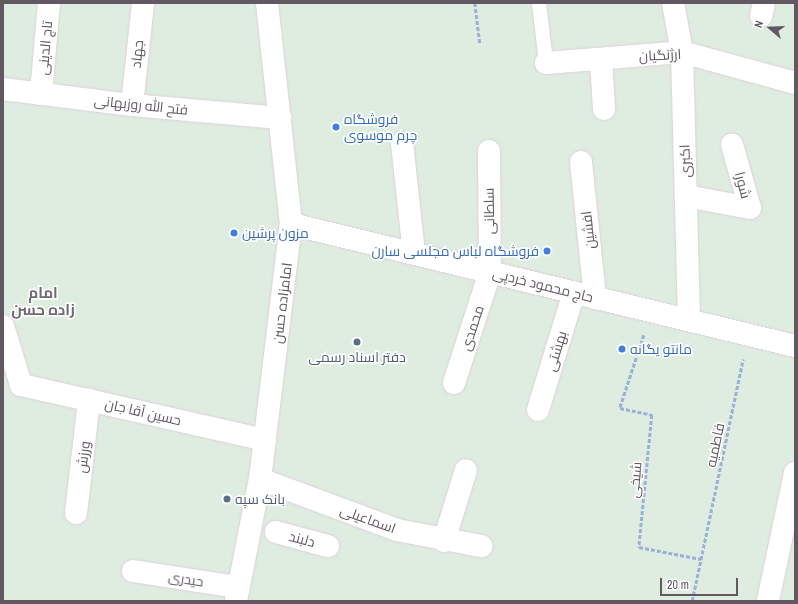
<!DOCTYPE html>
<html>
<head>
<meta charset="utf-8">
<style>
	body { margin:0 }
	#map { position:relative; width:798px; height:604px; overflow:hidden; background:#dfede1; font-family:"Archivo Narrow",Cairo,sans-serif }
	div>[style] { position:absolute }
	[style*='--x'] { left:calc(var(--x)*1px); top:calc(var(--y)*1px); width:calc(var(--w)*1px); rotate:calc(var(--a)*1deg) }
	.path>* { height:2.5px; margin-top:-1.25px; transform-origin:0; background:repeating-linear-gradient(90deg,#9ab0db 0 4px,transparent 0 6px) }
	.roads { filter:drop-shadow(0 0 1px #dbd2da) drop-shadow(0 0 1px #dbd2da) }
	.service>* { height:14px; margin:-7px; padding:0 7px; transform-origin:7px; border-radius:7px; background:#fff }
	.minor>* { height:22px; margin:-11px; padding:0 11px; transform-origin:11px; border-radius:11px; background:#fff }
	.secondary>* { height:22px; margin:-11px; padding:0 11px; transform-origin:11px; border-radius:11px; background:#fff }
	.dots>* { width:11px; height:11px; translate:-50% -50%; box-sizing:border-box; border:2px solid #fff; border-radius:50% }
	span { translate:-50% -50%; white-space:nowrap; text-align:center; line-height:1.15; -webkit-text-stroke:3px #fff; paint-order:stroke }
	.street-label { font-size:14px; color:#615862 }
	.shop-label { font-size:14px; color:#366cbe }
	.left { translate:0 -50%; text-align:left }
	.right { translate:-100% -50%; text-align:right }
	.service-label { font-size:14px; color:#4e5e75 }
	.neighbourhood-label { font-size:15px; color:#736974; font-weight:700 }
	.frame { position:absolute; inset:0; border:4px solid #615862; pointer-events:none }
	.north { position:absolute; left:750px; top:8px; width:40px; height:40px; -webkit-text-stroke:3px #fff; paint-order:stroke; rotate:289deg; font-size:11px; font-weight:700; line-height:16px; text-align:center; color:#615862 }
	.north::after { content:''; display:block; margin:auto; width:14px; height:18px; background:#615862; clip-path:polygon(50% 0,100% 100%,50% 72%,0 100%) }
	.scale { position:absolute; left:660px; top:578px; width:78px; height:18px; box-sizing:border-box; border:2px solid #615862; border-top:0; padding-left:5px; font-size:12px; line-height:14px; white-space:nowrap; color:#615862; -webkit-text-stroke:3px #fff; paint-order:stroke }
</style>
</head>
<body>
<div id="map">
	<div class="path">
		<i style="--x:475;--y:3;--w:41;--a:83"></i>
		<i style="--x:644;--y:335;--w:77;--a:108.2"></i>
		<i style="--x:620;--y:408;--w:33;--a:12"></i>
		<i style="--x:652;--y:415;--w:133;--a:95.6"></i>
		<i style="--x:639;--y:547;--w:63;--a:11"></i>
		<i style="--x:692;--y:601;--w:247;--a:-78.1"></i>
	</div>
	<div class="roads">
		<div class="service">
			<i style="--x:539;--y:3;--w:60;--a:83.3"></i>
		</div>
		<div class="minor">
			<i style="--x:673;--y:3;--w:50;--a:79.6"></i>
			<i style="--x:682;--y:52;--w:268;--a:88.5"></i>
			<i style="--x:761;--y:16;--w:13;--a:-77"></i>
			<i style="--x:601;--y:59;--w:50;--a:86.6"></i>
			<i style="--x:546;--y:63;--w:136;--a:-4.6"></i>
			<i style="--x:682;--y:52;--w:117;--a:15.3"></i>
			<i style="--x:3;--y:89;--w:130;--a:7.1"></i>
			<i style="--x:132;--y:105;--w:149;--a:5"></i>
			<i style="--x:41;--y:94;--w:91;--a:-85"></i>
			<i style="--x:132;--y:105;--w:103;--a:-83.8"></i>
			<i style="--x:402;--y:143;--w:111;--a:83.8"></i>
			<i style="--x:581;--y:162;--w:137;--a:84.1"></i>
			<i style="--x:686;--y:196;--w:65;--a:10.6"></i>
			<i style="--x:750;--y:208;--w:66;--a:-105.9"></i>
			<i style="--x:291;--y:224;--w:519;--a:13.61"></i>
			<i style="--x:3;--y:326;--w:62;--a:73"></i>
			<i style="--x:21;--y:385;--w:250;--a:12.7"></i>
			<i style="--x:454;--y:383;--w:117;--a:-72"></i>
			<i style="--x:490;--y:272;--w:121;--a:-90.5"></i>
			<i style="--x:538;--y:410;--w:123;--a:-73"></i>
			<i style="--x:260;--y:479;--w:146;--a:20.4"></i>
			<i style="--x:397;--y:530;--w:86;--a:10.8"></i>
			<i style="--x:76;--y:513;--w:114;--a:-83.4"></i>
			<i style="--x:276;--y:532;--w:54;--a:15.1"></i>
			<i style="--x:444;--y:541;--w:74;--a:-72.8"></i>
			<i style="--x:133;--y:571;--w:106;--a:8.7"></i>
			<i style="--x:768;--y:601;--w:131;--a:-78.1"></i>
		</div>
		<div class="secondary">
			<i style="--x:236;--y:601;--w:124;--a:-78.9"></i>
			<i style="--x:260;--y:479;--w:257;--a:-83.1"></i>
			<i style="--x:291;--y:224;--w:222;--a:-96.2"></i>
		</div>
	</div>
	<div class="dots">
		<i style="left:336px;top:127px;background:#3f7fe0"></i>
		<i style="left:234px;top:233px;background:#3f7fe0"></i>
		<i style="left:547px;top:251px;background:#3f7fe0"></i>
		<i style="left:357px;top:342px;background:#5c6f8a"></i>
		<i style="left:622px;top:349px;background:#3f7fe0"></i>
		<i style="left:227px;top:499px;background:#5c6f8a"></i>
	</div>
	<div class="street-label">
		<span style="left:45px;top:48px;rotate:-85deg">تاج الدینی</span>
		<span style="left:137px;top:54px;rotate:-84deg">جهاد</span>
		<span style="left:660px;top:55px;rotate:-3deg">ارژنگیان</span>
		<span style="left:141px;top:105px;rotate:6deg">فتح الله روزبهانی</span>
		<span style="left:685px;top:161px;rotate:-92deg">اکبری</span>
		<span style="left:743px;top:185px;rotate:75deg">شورا</span>
		<span style="left:489px;top:211px;rotate:-91deg">سلطانی</span>
		<span style="left:588px;top:230px;rotate:-96deg">افشین</span>
		<span style="left:543px;top:285px;rotate:14deg">حاج محمود خردپی</span>
		<span style="left:282px;top:303px;rotate:-83deg">امامزاده حسن</span>
		<span style="left:472px;top:328px;rotate:-72deg">محمدی</span>
		<span style="left:556px;top:351px;rotate:-73deg">بهشتی</span>
		<span style="left:143px;top:412px;rotate:13deg">حسین آقا جان</span>
		<span style="left:715px;top:445px;rotate:-78deg">فاطمیه</span>
		<span style="left:83px;top:457px;rotate:-83deg">ورزش</span>
		<span style="left:635px;top:480px;rotate:-85deg">شیخی</span>
		<span style="left:368px;top:519px;rotate:20deg">اسماعیلی</span>
		<span style="left:302px;top:539px;rotate:15deg">دلبند</span>
		<span style="left:186px;top:579px;rotate:9deg">حیدری</span>
	</div>
	<div class="shop-label">
		<span class="left" style="left:344px;top:127px">فروشگاه<br>چرم موسوی</span>
		<span class="left" style="left:242px;top:233px">مزون پرشین</span>
		<span class="right" style="left:539px;top:251px">فروشگاه لباس مجلسی سارن</span>
		<span class="left" style="left:630px;top:349px">مانتو یگانه</span>
	</div>
	<div class="service-label">
		<span style="left:357px;top:357px">دفتر اسناد رسمی</span>
		<span class="left" style="left:235px;top:499px">بانک سپه</span>
	</div>
	<div class="neighbourhood-label">
		<span style="left:43px;top:301px">امام<br>زاده حسن</span>
	</div>
	<div class="frame"></div>
	<div class="north">N</div>
	<div class="scale">20 m</div>
</div>
</body>
</html>
